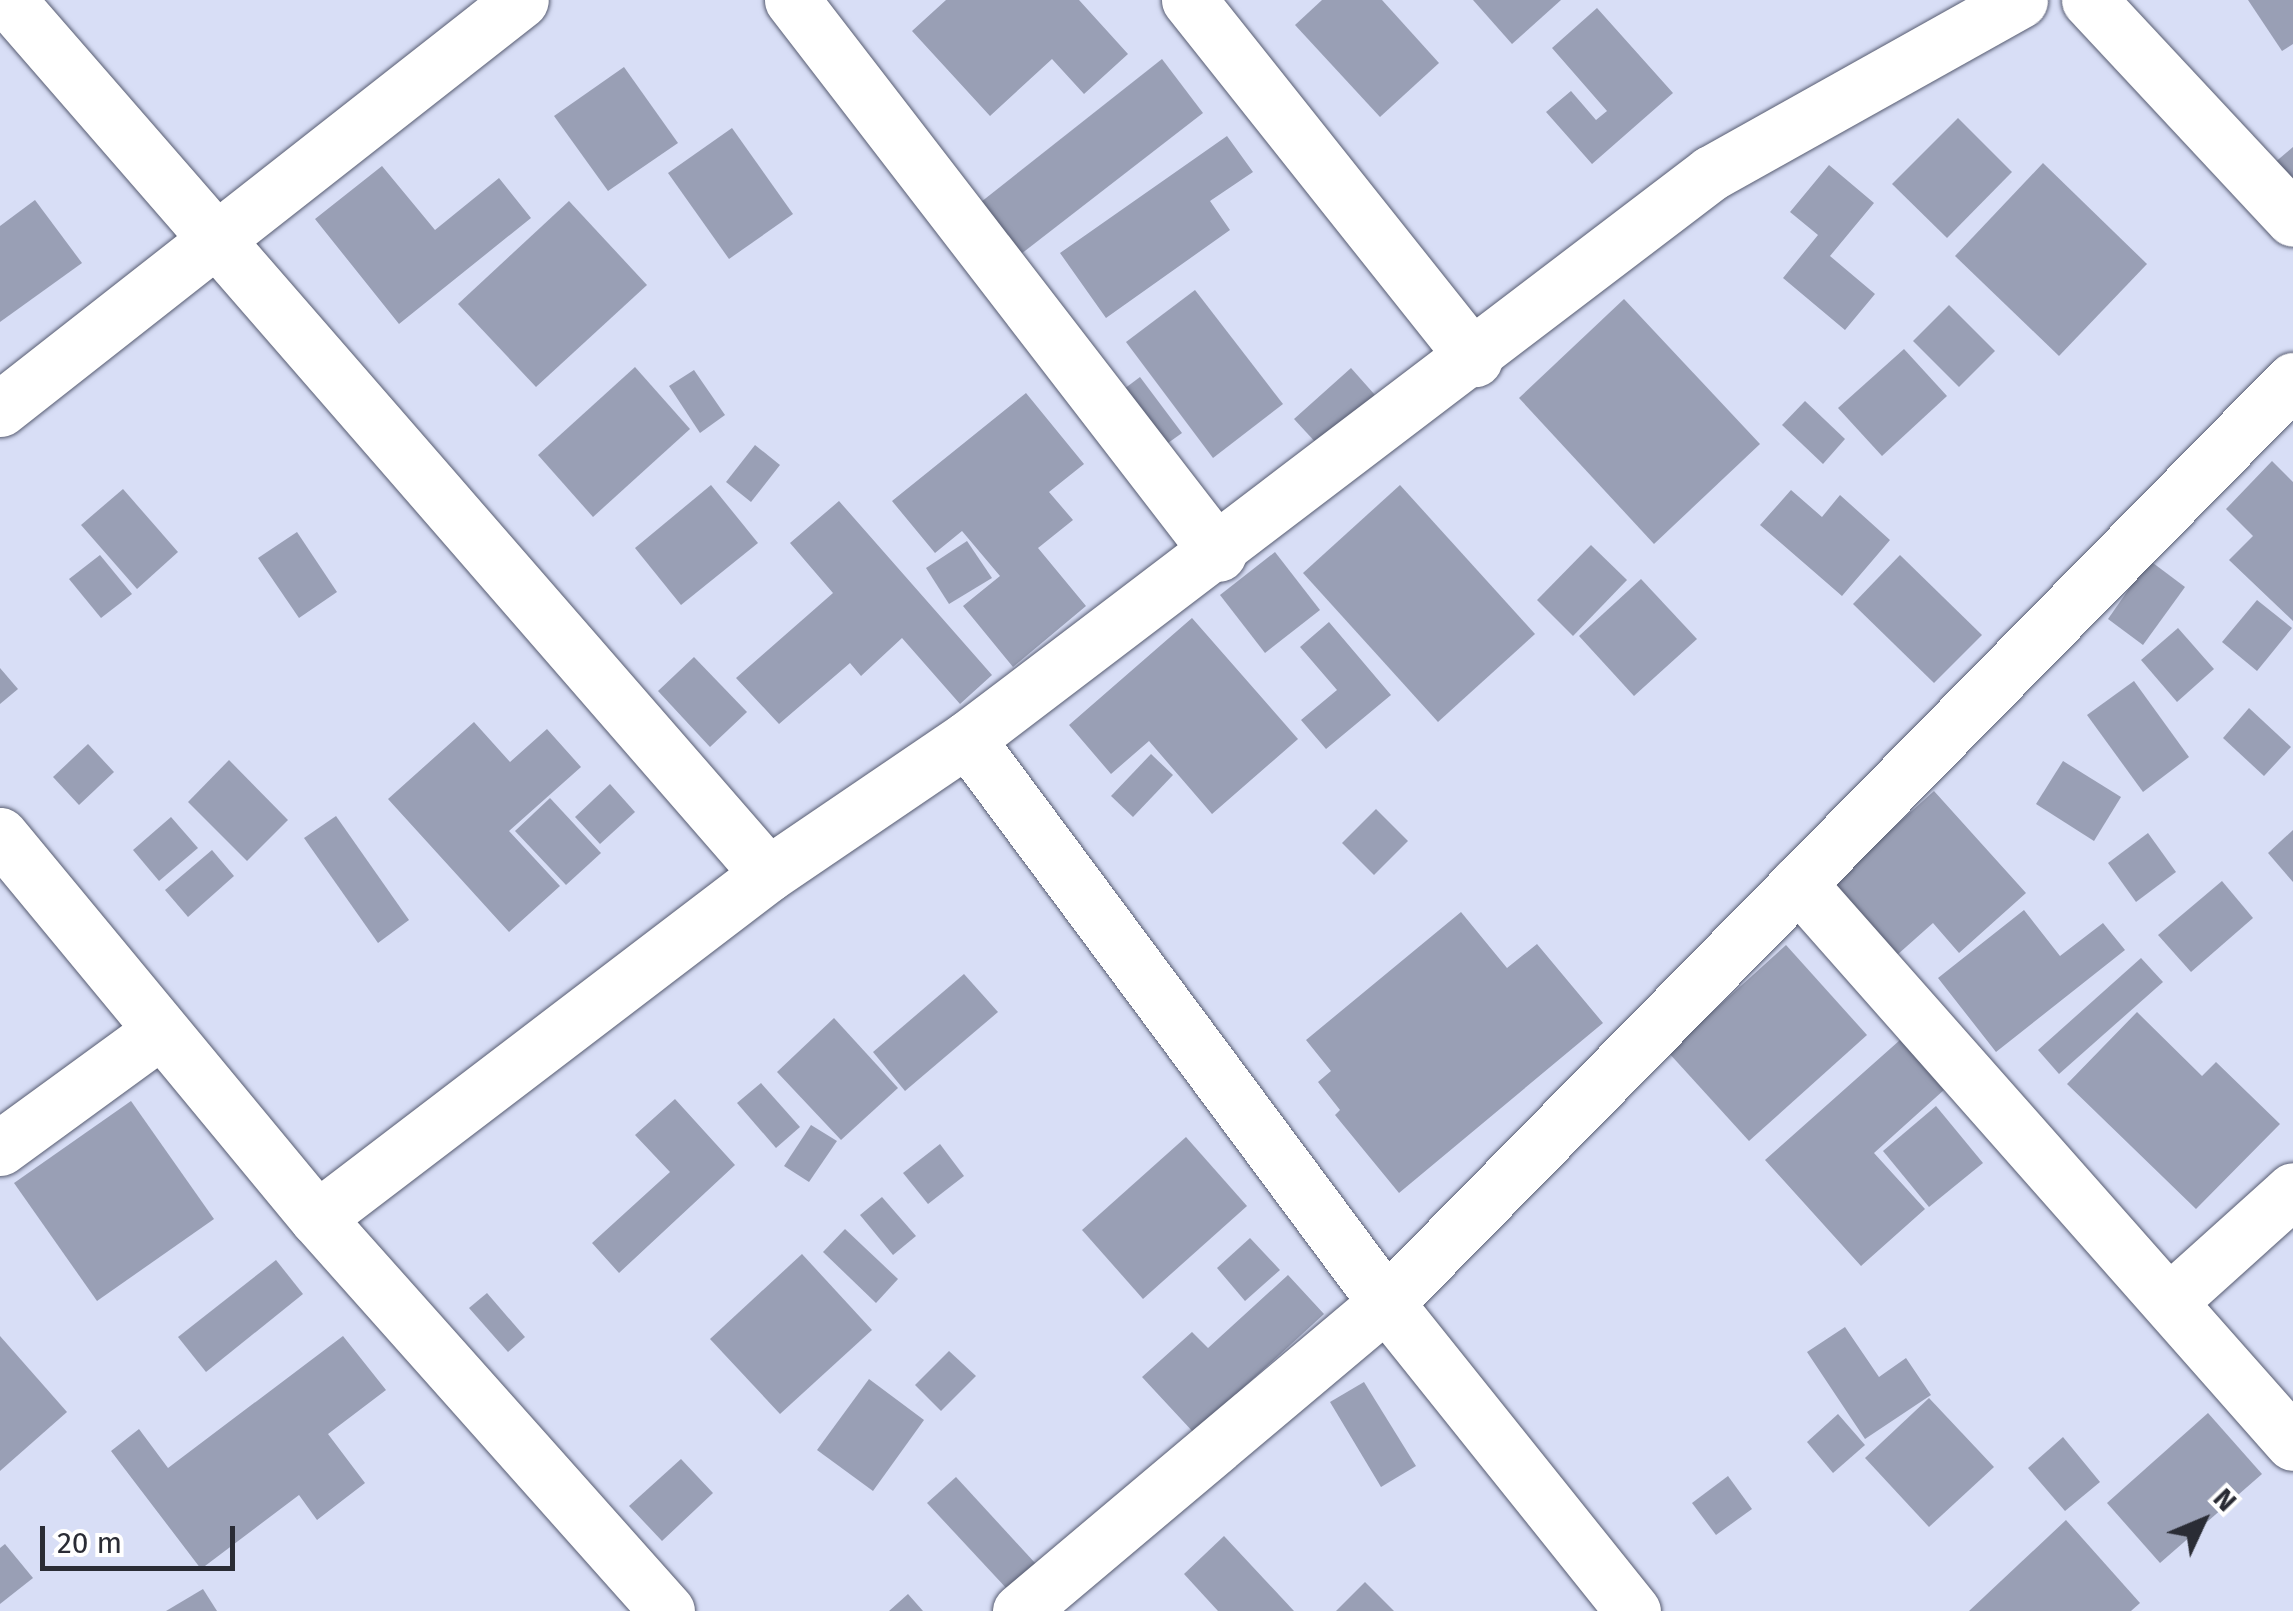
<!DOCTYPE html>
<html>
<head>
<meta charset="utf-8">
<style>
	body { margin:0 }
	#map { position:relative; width:2293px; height:1611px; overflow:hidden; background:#d8def6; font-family:"Fira Sans",sans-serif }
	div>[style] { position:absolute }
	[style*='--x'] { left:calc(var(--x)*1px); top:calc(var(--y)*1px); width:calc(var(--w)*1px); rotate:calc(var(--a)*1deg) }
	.building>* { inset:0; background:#999fb5 }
	.roads { filter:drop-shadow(0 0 2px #575c71) drop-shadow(0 0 2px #575c71) }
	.minor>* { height:55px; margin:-27.5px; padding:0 27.5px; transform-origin:27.5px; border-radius:27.5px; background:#fff }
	span { translate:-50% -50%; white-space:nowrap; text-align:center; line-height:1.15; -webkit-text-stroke:8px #fff; paint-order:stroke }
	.north { position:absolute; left:2153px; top:1471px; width:100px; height:100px; -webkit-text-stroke:8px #fff; paint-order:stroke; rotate:46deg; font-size:28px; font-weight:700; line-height:40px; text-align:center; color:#2a2c35 }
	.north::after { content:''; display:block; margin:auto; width:35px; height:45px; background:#2a2c35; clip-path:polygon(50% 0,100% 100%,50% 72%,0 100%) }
	.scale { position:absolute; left:40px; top:1526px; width:195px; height:45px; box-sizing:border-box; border:5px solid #2a2c35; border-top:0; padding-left:12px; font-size:30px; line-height:35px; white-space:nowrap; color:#2a2c35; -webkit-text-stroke:8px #fff; paint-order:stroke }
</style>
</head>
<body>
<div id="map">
	<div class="building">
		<i style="clip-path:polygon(946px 0,1079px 0,1128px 54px,1084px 94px,1052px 59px,990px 116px,912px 31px)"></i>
		<i style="clip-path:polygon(1322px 0,1382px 0,1439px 63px,1380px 117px,1295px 25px)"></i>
		<i style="clip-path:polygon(1473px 0,1561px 0,1512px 44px)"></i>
		<i style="clip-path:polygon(2248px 0,2293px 0,2293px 44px,2282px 51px)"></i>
		<i style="clip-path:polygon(1597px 8px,1673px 93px,1592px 164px,1546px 112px,1571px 91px,1596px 120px,1607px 111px,1552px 48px)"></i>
		<i style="clip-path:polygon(1162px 59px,1203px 113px,1021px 254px,981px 202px)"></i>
		<i style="clip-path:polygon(624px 67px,678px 143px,608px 191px,554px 116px)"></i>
		<i style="clip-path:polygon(1958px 118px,2012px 172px,1947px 238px,1892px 184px)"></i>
		<i style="clip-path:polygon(732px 128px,793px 214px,729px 259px,668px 173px)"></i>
		<i style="clip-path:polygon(1227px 136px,1253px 172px,1210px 201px,1230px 230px,1106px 318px,1060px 253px)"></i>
		<i style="clip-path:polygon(2293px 147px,2293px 186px,2273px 164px)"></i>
		<i style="clip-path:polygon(2043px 163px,2147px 264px,2059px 356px,1955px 256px)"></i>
		<i style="clip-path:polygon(1829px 165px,1874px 203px,1830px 256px,1875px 294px,1845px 330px,1783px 278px,1818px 235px,1790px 212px)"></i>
		<i style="clip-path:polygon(382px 166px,435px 230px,499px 178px,531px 218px,399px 324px,315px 219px)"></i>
		<i style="clip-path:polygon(35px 200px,82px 263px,0 322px,0 226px)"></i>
		<i style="clip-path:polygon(569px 201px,647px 285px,536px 387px,458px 304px)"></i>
		<i style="clip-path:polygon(1195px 290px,1283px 404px,1213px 458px,1126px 342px)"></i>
		<i style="clip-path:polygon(1624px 299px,1760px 444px,1654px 544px,1519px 398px)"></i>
		<i style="clip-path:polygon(1949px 305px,1995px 351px,1959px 387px,1913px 341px)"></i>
		<i style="clip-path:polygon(1904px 349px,1947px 396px,1882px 456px,1838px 408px)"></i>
		<i style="clip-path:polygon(635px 367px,690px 429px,593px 517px,538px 455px)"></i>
		<i style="clip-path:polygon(1351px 368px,1375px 395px,1318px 445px,1294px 419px)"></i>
		<i style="clip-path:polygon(694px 370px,725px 415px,700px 433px,669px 386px)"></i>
		<i style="clip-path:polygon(1140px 377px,1182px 433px,1161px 448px,1120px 392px)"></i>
		<i style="clip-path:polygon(1026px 393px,1084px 464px,1049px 492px,1073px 520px,1038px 548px,1086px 606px,1013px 667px,963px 606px,1000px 576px,962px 531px,935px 553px,892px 501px)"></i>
		<i style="clip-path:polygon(1805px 401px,1845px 439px,1823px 464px,1782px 425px)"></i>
		<i style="clip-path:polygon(755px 445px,780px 465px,751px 502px,726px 482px)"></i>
		<i style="clip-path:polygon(2272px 461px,2293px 482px,2293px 621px,2229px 560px,2253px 536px,2226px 509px)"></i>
		<i style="clip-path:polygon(711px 485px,758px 543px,681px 605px,635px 548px)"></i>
		<i style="clip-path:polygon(1400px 485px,1535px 634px,1438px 722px,1303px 573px)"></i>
		<i style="clip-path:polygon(123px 489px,178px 552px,137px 589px,81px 525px)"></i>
		<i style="clip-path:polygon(1791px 490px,1822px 517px,1840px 495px,1890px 540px,1842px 596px,1760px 525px)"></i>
		<i style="clip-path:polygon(839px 501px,992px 675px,960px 704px,902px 638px,861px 676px,850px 663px,779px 724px,736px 678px,833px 593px,790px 543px)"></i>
		<i style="clip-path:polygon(297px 532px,337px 592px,299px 618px,258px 558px)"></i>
		<i style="clip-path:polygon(967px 541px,992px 578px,949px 604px,926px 568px)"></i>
		<i style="clip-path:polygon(1591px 545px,1627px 580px,1573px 636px,1537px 600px)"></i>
		<i style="clip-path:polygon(1275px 552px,1320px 610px,1265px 653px,1220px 595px)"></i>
		<i style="clip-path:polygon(100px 555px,132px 594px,101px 618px,69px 579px)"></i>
		<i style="clip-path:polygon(1900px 555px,1982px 635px,1934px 683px,1853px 604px)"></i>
		<i style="clip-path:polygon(2149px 560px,2185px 587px,2143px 645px,2108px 619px)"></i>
		<i style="clip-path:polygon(1641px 579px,1697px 639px,1634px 696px,1579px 636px)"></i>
		<i style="clip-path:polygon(2257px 600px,2292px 628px,2257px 671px,2222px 642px)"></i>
		<i style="clip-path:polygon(1192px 618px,1298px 739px,1212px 814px,1149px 741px,1111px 774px,1069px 725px)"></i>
		<i style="clip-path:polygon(1329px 622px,1391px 695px,1326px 749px,1301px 720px,1337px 690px,1300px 647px)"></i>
		<i style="clip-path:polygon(2178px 628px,2214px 669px,2177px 702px,2141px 660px)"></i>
		<i style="clip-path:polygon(694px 657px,747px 712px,710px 747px,658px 691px)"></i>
		<i style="clip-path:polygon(0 668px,18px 689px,0 704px)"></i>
		<i style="clip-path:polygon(2134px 681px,2189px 757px,2143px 792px,2087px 715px)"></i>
		<i style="clip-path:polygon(2249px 708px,2291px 747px,2264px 776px,2223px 738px)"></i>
		<i style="clip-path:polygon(474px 722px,510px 762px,547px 729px,581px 767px,509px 831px,560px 886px,509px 932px,388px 799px)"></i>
		<i style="clip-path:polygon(88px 744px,114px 772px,79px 805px,53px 777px)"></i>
		<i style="clip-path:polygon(1151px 754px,1173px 775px,1133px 817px,1111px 796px)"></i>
		<i style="clip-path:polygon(229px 760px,288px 820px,247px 861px,188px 802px)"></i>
		<i style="clip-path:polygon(2063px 761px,2121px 797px,2094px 841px,2036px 804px)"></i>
		<i style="clip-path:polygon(610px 784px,635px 812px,600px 844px,575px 817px)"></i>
		<i style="clip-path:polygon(1934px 791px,2026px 893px,1959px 953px,1933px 923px,1897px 955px,1833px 882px)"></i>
		<i style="clip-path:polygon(550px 798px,601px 853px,566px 885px,515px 831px)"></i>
		<i style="clip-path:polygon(1376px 809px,1408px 841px,1374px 875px,1342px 843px)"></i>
		<i style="clip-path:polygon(336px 816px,409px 920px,378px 943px,304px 838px)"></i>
		<i style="clip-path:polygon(171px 817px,198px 848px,159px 881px,133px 850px)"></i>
		<i style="clip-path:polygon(2293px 830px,2293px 882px,2268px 853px)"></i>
		<i style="clip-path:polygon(2148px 833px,2176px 872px,2136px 902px,2108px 863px)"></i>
		<i style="clip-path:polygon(212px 850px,234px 876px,188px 917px,165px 890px)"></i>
		<i style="clip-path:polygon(2222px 881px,2253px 918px,2191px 972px,2158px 935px)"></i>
		<i style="clip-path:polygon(2024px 910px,2060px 956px,2103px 923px,2125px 950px,1996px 1052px,1938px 978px)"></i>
		<i style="clip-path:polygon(1461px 912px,1507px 968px,1537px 944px,1603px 1023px,1399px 1193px,1335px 1115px,1340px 1110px,1318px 1082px,1331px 1071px,1306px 1040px)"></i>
		<i style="clip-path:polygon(1786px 945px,1867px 1035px,1749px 1141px,1668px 1052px)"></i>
		<i style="clip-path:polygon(2141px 958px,2163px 982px,2059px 1074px,2038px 1050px)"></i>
		<i style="clip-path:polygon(964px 974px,998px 1012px,905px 1091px,873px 1052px)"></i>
		<i style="clip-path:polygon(2137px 1012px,2202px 1076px,2216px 1062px,2280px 1124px,2196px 1209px,2067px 1084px)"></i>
		<i style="clip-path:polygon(834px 1018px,898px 1088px,841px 1140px,777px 1072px)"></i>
		<i style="clip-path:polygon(1900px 1040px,1945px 1089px,1874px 1153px,1925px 1209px,1861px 1266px,1765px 1160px)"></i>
		<i style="clip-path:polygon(761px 1083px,800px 1127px,776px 1148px,737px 1103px)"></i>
		<i style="clip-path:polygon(675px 1099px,735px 1165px,619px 1273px,592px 1243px,670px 1172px,635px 1135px)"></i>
		<i style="clip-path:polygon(131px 1101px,214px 1219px,97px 1301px,14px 1183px)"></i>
		<i style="clip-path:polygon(1936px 1106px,1983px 1163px,1929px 1207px,1883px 1151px)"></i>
		<i style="clip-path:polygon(811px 1125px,837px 1141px,809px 1182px,784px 1166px)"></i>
		<i style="clip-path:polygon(1186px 1137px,1247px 1206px,1143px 1299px,1082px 1230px)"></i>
		<i style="clip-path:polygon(940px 1144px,964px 1176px,928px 1204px,903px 1173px)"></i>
		<i style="clip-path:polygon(882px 1197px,916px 1236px,893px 1255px,860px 1215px)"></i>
		<i style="clip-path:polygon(845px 1229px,898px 1279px,876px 1303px,823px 1252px)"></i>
		<i style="clip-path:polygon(1250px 1238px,1280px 1270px,1245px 1301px,1217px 1268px)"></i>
		<i style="clip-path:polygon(802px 1254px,872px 1330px,780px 1414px,710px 1339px)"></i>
		<i style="clip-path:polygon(276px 1260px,303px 1294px,206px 1372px,178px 1337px)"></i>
		<i style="clip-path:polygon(1288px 1275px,1324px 1314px,1194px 1433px,1142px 1377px,1192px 1332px,1208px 1348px)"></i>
		<i style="clip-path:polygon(487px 1293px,525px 1337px,508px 1352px,469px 1308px)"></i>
		<i style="clip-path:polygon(1845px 1327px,1879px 1377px,1906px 1358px,1931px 1395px,1865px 1439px,1807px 1352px)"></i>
		<i style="clip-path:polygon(0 1336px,67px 1412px,0 1471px)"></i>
		<i style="clip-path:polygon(343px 1336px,386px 1390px,328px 1434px,365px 1483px,317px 1520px,299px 1495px,201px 1569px,111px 1451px,139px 1429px,168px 1468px)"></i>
		<i style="clip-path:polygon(949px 1351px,976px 1376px,941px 1411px,915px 1385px)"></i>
		<i style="clip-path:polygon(869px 1379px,924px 1420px,873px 1491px,817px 1450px)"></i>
		<i style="clip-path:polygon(1364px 1382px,1416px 1466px,1381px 1487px,1330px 1402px)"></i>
		<i style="clip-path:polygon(1929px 1398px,1994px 1467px,1929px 1527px,1865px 1458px)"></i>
		<i style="clip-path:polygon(2208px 1413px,2262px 1474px,2160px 1563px,2107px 1503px)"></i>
		<i style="clip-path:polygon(1838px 1414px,1865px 1445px,1833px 1473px,1807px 1442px)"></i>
		<i style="clip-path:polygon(2063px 1437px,2100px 1482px,2065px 1511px,2028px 1468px)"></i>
		<i style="clip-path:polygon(681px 1459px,713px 1493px,662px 1541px,629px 1506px)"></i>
		<i style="clip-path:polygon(1728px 1476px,1752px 1509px,1716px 1535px,1692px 1503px)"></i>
		<i style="clip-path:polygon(956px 1477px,1036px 1564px,1008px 1590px,927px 1503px)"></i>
		<i style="clip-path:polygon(2066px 1520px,2140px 1603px,2131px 1611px,1969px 1611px)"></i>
		<i style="clip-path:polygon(1224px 1536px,1294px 1611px,1218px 1611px,1184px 1574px)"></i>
		<i style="clip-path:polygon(5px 1544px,33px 1578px,0 1604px,0 1548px)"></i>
		<i style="clip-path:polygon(1365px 1582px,1394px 1611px,1336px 1611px)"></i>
		<i style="clip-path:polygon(203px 1589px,217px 1611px,166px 1611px)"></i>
		<i style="clip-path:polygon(908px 1594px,923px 1611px,889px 1611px)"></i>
	</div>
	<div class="roads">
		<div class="minor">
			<i style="--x:8;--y:0;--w:1158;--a:48.99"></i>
			<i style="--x:792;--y:0;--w:699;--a:52.38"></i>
			<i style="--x:1189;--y:0;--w:459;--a:51.5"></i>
			<i style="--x:2089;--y:0;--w:299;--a:47"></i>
			<i style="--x:0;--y:409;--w:662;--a:-38.13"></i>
			<i style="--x:967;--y:739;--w:935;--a:-37.26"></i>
			<i style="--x:1711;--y:173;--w:354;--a:-29.2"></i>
			<i style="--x:0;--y:835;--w:497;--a:50.4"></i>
			<i style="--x:1798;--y:883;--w:747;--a:48.53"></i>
			<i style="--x:0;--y:1148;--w:197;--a:-36.1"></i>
			<i style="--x:2171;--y:1300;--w:164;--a:-42"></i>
			<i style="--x:667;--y:1611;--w:526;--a:-131.69"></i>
			<i style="--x:317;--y:1218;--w:567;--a:-37.33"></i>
			<i style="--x:768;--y:874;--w:240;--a:-34.2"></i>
			<i style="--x:967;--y:739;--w:703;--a:53.39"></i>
			<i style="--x:1386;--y:1303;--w:395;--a:51.3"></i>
			<i style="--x:1020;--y:1611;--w:478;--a:-40.1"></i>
			<i style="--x:1386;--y:1303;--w:1294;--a:-45.5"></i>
		</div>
	</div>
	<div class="north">N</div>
	<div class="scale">20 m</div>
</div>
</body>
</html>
